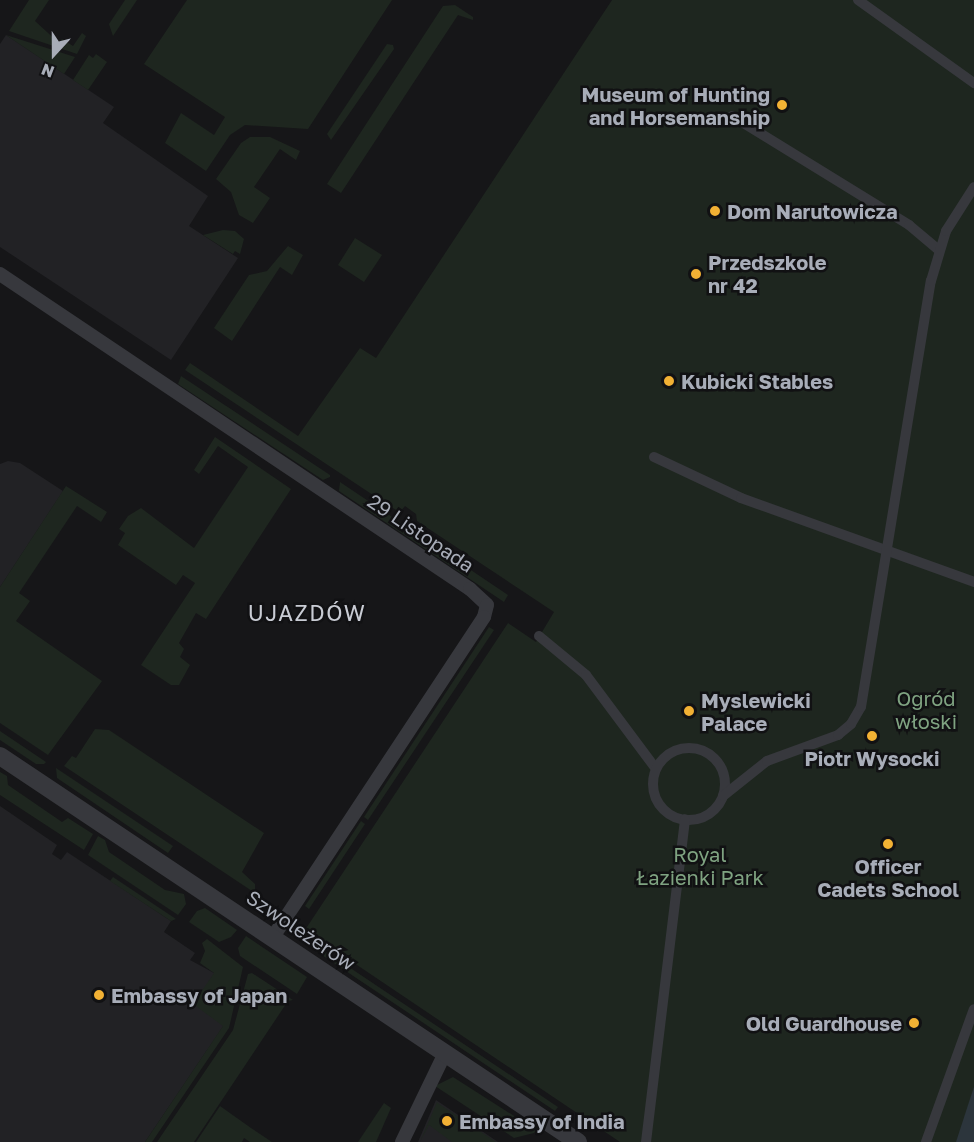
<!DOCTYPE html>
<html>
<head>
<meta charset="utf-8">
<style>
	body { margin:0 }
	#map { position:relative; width:974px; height:1142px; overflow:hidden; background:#161618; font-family:"Golos Text",sans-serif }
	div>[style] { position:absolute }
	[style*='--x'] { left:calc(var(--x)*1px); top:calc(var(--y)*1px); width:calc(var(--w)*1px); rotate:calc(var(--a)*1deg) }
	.built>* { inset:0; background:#222225 }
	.green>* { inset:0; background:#1e261f }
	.water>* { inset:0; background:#2c353c }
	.pedestrian>* { height:10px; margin:-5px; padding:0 5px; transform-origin:5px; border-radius:5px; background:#37383d }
	.pedestrian>.ring { margin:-5px; padding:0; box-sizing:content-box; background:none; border:10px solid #37383d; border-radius:50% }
	.minor>* { height:14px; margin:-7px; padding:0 7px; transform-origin:7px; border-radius:7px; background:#37383d }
	.tertiary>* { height:18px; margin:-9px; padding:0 9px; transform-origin:9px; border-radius:9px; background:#37383d }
	.dots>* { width:16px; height:16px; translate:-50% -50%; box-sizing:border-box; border:3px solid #111113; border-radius:50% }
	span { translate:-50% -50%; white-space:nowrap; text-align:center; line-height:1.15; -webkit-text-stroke:5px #111113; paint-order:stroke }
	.poi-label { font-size:20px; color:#a8adb8; font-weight:700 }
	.right { translate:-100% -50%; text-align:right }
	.left { translate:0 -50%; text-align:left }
	.street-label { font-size:20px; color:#a8adb8 }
	.park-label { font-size:20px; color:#7fa381 }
	.quarter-label { font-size:22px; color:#c9ccd4; letter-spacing:1.5px }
	.north { position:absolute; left:24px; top:24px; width:60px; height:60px; -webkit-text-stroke:4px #111113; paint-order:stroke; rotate:201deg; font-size:16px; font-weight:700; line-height:24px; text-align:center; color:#a8adb8 }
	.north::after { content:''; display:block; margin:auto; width:21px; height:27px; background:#a8adb8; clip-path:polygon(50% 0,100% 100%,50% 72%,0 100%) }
</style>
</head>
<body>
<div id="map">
	<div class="built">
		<i style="clip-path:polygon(6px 35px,114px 107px,103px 123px,208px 196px,189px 226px,238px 258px,171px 360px,0 247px,0 44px)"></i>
		<i style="clip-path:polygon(8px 461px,20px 463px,63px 491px,0 587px,0 464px)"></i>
		<i style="clip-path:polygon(0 806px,57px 845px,52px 854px,61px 860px,67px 852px,171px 921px,164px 932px,195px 953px,190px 960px,214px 973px,224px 1025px,145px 1142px,0 1142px)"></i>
		<i style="clip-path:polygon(436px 1100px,498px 1142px,418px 1142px)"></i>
	</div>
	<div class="green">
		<i style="clip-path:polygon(29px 0,49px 0,35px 21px,59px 43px,62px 39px,73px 46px,82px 33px,86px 36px,77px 54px,9px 31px)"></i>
		<i style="clip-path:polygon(125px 0,137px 0,113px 36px,109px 24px)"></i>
		<i style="clip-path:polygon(187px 0,392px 0,308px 129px,245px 125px,230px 135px,206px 171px,165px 143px,181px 113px,214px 135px,225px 117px,144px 64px)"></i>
		<i style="clip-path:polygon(612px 0,974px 0,974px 1142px,620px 1142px,305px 930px,508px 623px,536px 642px,554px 612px,417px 521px,416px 514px,405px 506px,400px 512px,391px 507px,185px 370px,190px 363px,298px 436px,360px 348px,376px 358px)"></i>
		<i style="clip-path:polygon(455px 5px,473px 17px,473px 20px,458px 15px,341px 193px,327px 184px,443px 6px)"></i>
		<i style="clip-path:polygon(6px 35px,75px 57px,64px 74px)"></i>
		<i style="clip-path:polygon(387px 44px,393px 45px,394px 49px,331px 140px,327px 134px)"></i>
		<i style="clip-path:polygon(96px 54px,107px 62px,88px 90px,73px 80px,89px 55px,93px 58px)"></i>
		<i style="clip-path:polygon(250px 137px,270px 137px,300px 151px,296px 160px,280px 149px,254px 187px,270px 198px,253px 223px,239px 215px,231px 192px,216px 179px,241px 143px)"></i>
		<i style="clip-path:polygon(223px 230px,235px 231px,244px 239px,240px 254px,235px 251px,233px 254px,203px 235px)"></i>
		<i style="clip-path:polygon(355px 238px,382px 255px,364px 282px,338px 265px)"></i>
		<i style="clip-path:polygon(288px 246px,303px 255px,292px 275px,280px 267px,232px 341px,214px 328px,249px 275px,267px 271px)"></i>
		<i style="clip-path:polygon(181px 376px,330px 475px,330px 477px,323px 480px,178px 384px)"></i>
		<i style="clip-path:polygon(215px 437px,291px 489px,206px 619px,196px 613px,179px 643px,184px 649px,180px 657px,190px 665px,179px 685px,171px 685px,141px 665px,195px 583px,183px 575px,176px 585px,118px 545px,125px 533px,119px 529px,128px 516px,141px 508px,194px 548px,248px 467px,218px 446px,199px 474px,194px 470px)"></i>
		<i style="clip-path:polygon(340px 482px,508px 595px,504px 602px,339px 491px)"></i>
		<i style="clip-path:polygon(66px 486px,107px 512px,101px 522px,77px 506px,19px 593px,30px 601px,16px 621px,102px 681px,48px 755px,0 723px,0 587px)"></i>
		<i style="clip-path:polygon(489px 627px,494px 630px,368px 820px,364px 817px)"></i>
		<i style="clip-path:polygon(95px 729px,109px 730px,264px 833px,242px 872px,255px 884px,255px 893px,64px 766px,72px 756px,76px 758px)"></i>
		<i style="clip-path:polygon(0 731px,46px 762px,44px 764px,36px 764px,0 740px)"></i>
		<i style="clip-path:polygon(56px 768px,173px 846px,168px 853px,57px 778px)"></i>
		<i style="clip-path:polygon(0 772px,7px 776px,8px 785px,62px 822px,68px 818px,93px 834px,84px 850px,0 795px)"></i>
		<i style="clip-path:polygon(361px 821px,365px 824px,309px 909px,305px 906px)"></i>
		<i style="clip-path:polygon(98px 836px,105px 840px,109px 852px,165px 890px,184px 894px,186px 904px,178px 915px,88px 855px)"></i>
		<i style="clip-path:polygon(113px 877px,176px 919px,171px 921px,110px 881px)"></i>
		<i style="clip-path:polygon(205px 908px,237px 930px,231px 937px,219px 942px,189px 922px,197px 911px)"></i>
		<i style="clip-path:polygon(301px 935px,558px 1107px,555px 1111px,298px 939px)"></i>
		<i style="clip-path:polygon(246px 936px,307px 977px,297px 994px,240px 956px,238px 948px)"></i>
		<i style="clip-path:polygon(207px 939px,243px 967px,229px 1028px,152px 1142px,145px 1142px,223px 1026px,193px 1004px,214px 973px,200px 963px,205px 951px,202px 943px)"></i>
		<i style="clip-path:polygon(252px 973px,293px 1000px,288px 1001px,194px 1142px,157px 1142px,233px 1030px,248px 974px)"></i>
		<i style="clip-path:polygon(453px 1077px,536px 1130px,534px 1133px,514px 1138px,435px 1086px)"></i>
		<i style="clip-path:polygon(437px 1102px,439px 1104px,496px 1142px,452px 1142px,429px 1125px,420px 1142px)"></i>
		<i style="clip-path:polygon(384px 1103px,391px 1108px,376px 1142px,358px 1142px)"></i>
		<i style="clip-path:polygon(220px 1106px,251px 1128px,272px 1142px,250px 1142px,244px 1138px,242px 1142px,196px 1142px)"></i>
	</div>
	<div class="water">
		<i style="clip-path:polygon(974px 1087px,974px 1142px,956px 1142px,969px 1102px)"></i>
	</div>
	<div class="pedestrian">
		<i style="--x:858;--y:0;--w:143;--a:35.6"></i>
		<i style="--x:732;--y:116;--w:208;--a:31.6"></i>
		<i style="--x:909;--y:225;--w:39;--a:40"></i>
		<i style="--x:654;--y:457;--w:96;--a:25.2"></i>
		<i style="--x:741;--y:498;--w:248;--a:19.8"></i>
		<i style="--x:539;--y:636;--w:61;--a:39.7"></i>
		<i style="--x:586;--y:675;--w:117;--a:53.3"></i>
		<i class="ring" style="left:653px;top:748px;width:62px;height:62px"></i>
		<i style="--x:723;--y:796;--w:56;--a:-38.5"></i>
		<i style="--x:767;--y:761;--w:76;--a:-20.1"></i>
		<i style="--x:838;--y:735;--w:17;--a:-40"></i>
		<i style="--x:851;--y:724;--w:20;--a:-60"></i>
		<i style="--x:861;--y:707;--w:432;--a:-80.7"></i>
		<i style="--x:931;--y:281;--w:52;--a:-73.3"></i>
		<i style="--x:946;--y:231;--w:52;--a:-57.5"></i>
		<i style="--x:646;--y:1142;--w:325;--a:-83.1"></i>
		<i style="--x:926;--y:1142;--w:141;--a:-70.2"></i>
	</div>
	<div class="minor">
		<i style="--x:0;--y:274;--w:566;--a:33.83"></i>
		<i style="--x:470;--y:589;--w:23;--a:43"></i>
		<i style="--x:487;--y:605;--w:12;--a:104"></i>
		<i style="--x:484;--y:617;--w:385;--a:123.4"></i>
		<i style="--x:402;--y:1142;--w:99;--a:-64.2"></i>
	</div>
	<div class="tertiary">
		<i style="--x:0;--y:756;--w:695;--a:33.74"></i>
	</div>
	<div class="dots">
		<i style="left:782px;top:105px;background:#f2b134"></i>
		<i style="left:715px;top:211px;background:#f2b134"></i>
		<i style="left:696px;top:274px;background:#f2b134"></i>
		<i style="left:669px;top:381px;background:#f2b134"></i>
		<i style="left:689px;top:711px;background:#f2b134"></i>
		<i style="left:872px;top:736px;background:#f2b134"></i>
		<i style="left:888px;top:844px;background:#f2b134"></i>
		<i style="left:99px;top:995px;background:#f2b134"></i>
		<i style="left:914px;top:1023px;background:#f2b134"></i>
		<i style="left:447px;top:1121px;background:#f2b134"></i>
	</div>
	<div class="poi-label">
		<span class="right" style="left:770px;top:106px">Museum of Hunting<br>and Horsemanship</span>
		<span class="left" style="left:727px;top:211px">Dom Narutowicza</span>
		<span class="left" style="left:708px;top:274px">Przedszkole<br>nr 42</span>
		<span class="left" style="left:681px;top:381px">Kubicki Stables</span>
		<span class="left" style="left:701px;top:712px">Myslewicki<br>Palace</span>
		<span style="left:872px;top:758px">Piotr Wysocki</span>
		<span style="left:888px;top:878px">Officer<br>Cadets School</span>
		<span class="left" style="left:111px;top:995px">Embassy of Japan</span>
		<span class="right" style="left:902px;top:1023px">Old Guardhouse</span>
		<span class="left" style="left:459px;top:1121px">Embassy of India</span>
	</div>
	<div class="street-label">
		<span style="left:421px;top:533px;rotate:34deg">29 Listopada</span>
		<span style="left:301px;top:930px;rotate:34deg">Szwoleżerów</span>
	</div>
	<div class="park-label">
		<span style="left:926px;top:710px">Ogród<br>włoski</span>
		<span style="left:700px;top:866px">Royal<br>Łazienki Park</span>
	</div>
	<div class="quarter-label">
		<span style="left:307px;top:613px">UJAZDÓW</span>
	</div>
	<div class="north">N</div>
</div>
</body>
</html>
